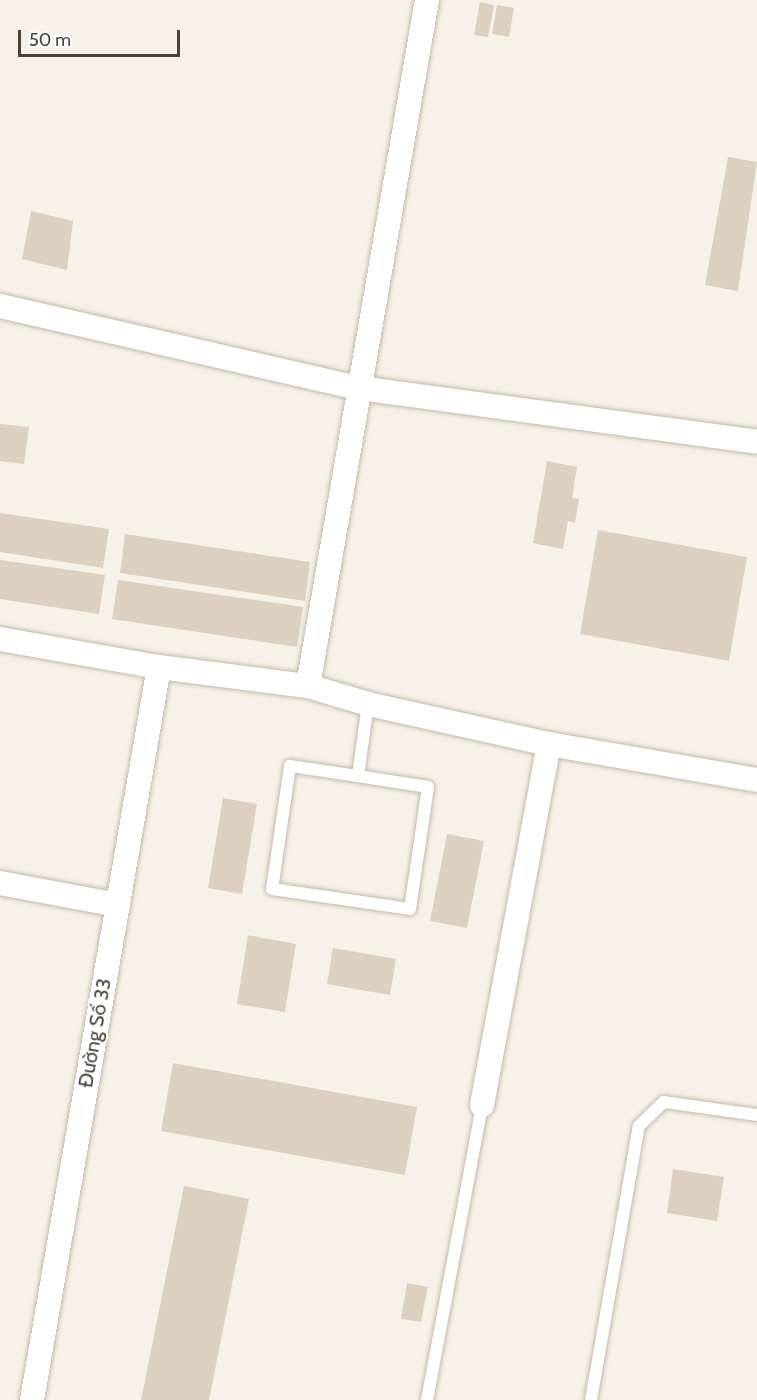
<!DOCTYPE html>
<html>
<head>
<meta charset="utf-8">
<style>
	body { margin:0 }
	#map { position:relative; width:757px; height:1400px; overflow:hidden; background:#f6f2e9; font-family:Cabin,sans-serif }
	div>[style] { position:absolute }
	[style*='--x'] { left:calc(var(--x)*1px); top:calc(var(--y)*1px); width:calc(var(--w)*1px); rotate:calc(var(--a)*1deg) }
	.building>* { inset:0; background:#dcd1c0 }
	.roads { filter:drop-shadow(0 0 2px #c3baaa) drop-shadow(0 0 2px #c3baaa) }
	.service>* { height:12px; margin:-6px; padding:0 6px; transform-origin:6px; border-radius:6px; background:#fff }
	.minor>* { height:24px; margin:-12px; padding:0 12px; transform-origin:12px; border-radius:12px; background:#fff }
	span { translate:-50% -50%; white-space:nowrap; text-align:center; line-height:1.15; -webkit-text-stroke:4.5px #fff; paint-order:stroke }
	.street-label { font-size:20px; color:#4b4236 }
	.scale { position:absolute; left:18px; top:30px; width:162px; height:27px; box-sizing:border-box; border:3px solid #4b4236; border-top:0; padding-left:8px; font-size:18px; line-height:21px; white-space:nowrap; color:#4b4236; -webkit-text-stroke:4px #fff; paint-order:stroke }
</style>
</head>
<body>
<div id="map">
	<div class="building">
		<i style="clip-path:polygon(480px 2px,494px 5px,488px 37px,474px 35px)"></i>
		<i style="clip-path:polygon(497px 5px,514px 8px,509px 37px,492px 34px)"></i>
		<i style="clip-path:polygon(728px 157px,757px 162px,738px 291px,705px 285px)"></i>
		<i style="clip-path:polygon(31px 211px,73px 221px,67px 270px,22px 259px)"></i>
		<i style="clip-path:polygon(0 424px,29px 427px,24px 464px,0 461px)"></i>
		<i style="clip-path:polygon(547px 461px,577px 467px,572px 498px,579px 499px,575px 523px,568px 521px,563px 549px,533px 543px)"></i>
		<i style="clip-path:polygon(0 513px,109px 529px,103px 568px,0 552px)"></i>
		<i style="clip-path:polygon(598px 530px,747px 557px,729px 661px,580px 634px)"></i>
		<i style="clip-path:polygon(125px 534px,310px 562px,305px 601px,120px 573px)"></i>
		<i style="clip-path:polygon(0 560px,105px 575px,99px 614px,0 599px)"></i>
		<i style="clip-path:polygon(118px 580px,303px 607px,297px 647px,112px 619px)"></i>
		<i style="clip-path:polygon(223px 798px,257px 804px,242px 894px,208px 888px)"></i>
		<i style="clip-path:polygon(447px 834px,484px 841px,467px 928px,430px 921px)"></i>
		<i style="clip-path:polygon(248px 935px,296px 944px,285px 1012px,237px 1004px)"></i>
		<i style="clip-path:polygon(333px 948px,396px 959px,390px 995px,327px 984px)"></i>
		<i style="clip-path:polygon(173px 1063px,417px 1107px,405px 1175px,161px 1131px)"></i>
		<i style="clip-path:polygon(673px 1169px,724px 1177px,717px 1221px,667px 1213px)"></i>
		<i style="clip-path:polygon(184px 1186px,249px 1199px,209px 1400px,141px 1400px)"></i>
		<i style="clip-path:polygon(407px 1283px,428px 1287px,421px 1322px,401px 1319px)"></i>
	</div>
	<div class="roads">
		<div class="service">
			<i style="--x:358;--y:776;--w:69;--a:-171.6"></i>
			<i style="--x:290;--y:766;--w:124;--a:98.3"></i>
			<i style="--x:272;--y:889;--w:139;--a:8.2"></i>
			<i style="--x:410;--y:909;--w:123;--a:-81.6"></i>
			<i style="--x:428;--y:787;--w:71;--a:-171.1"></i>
			<i style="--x:358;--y:776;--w:73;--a:-82.1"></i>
			<i style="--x:427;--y:1400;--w:300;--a:-79.4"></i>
			<i style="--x:591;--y:1400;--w:278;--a:-80.1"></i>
			<i style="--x:639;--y:1126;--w:35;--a:-44"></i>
			<i style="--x:664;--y:1102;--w:94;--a:8"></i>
		</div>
		<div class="minor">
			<i style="--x:0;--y:306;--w:368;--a:12.9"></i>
			<i style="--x:359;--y:388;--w:402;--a:7.7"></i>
			<i style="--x:0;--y:639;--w:161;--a:10"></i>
			<i style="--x:159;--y:667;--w:150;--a:7.3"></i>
			<i style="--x:308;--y:686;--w:63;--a:16.7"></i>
			<i style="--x:368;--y:704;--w:185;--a:12.5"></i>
			<i style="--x:549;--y:744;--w:211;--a:9.8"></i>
			<i style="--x:308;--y:686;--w:696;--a:-80.16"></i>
			<i style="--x:0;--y:883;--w:120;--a:10.6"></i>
			<i style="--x:482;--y:1105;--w:367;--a:-79.5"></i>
			<i style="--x:32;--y:1400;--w:744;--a:-80.17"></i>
		</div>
	</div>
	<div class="street-label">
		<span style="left:95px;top:1033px;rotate:-80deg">Đường Số 33</span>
	</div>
	<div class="scale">50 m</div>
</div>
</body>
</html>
